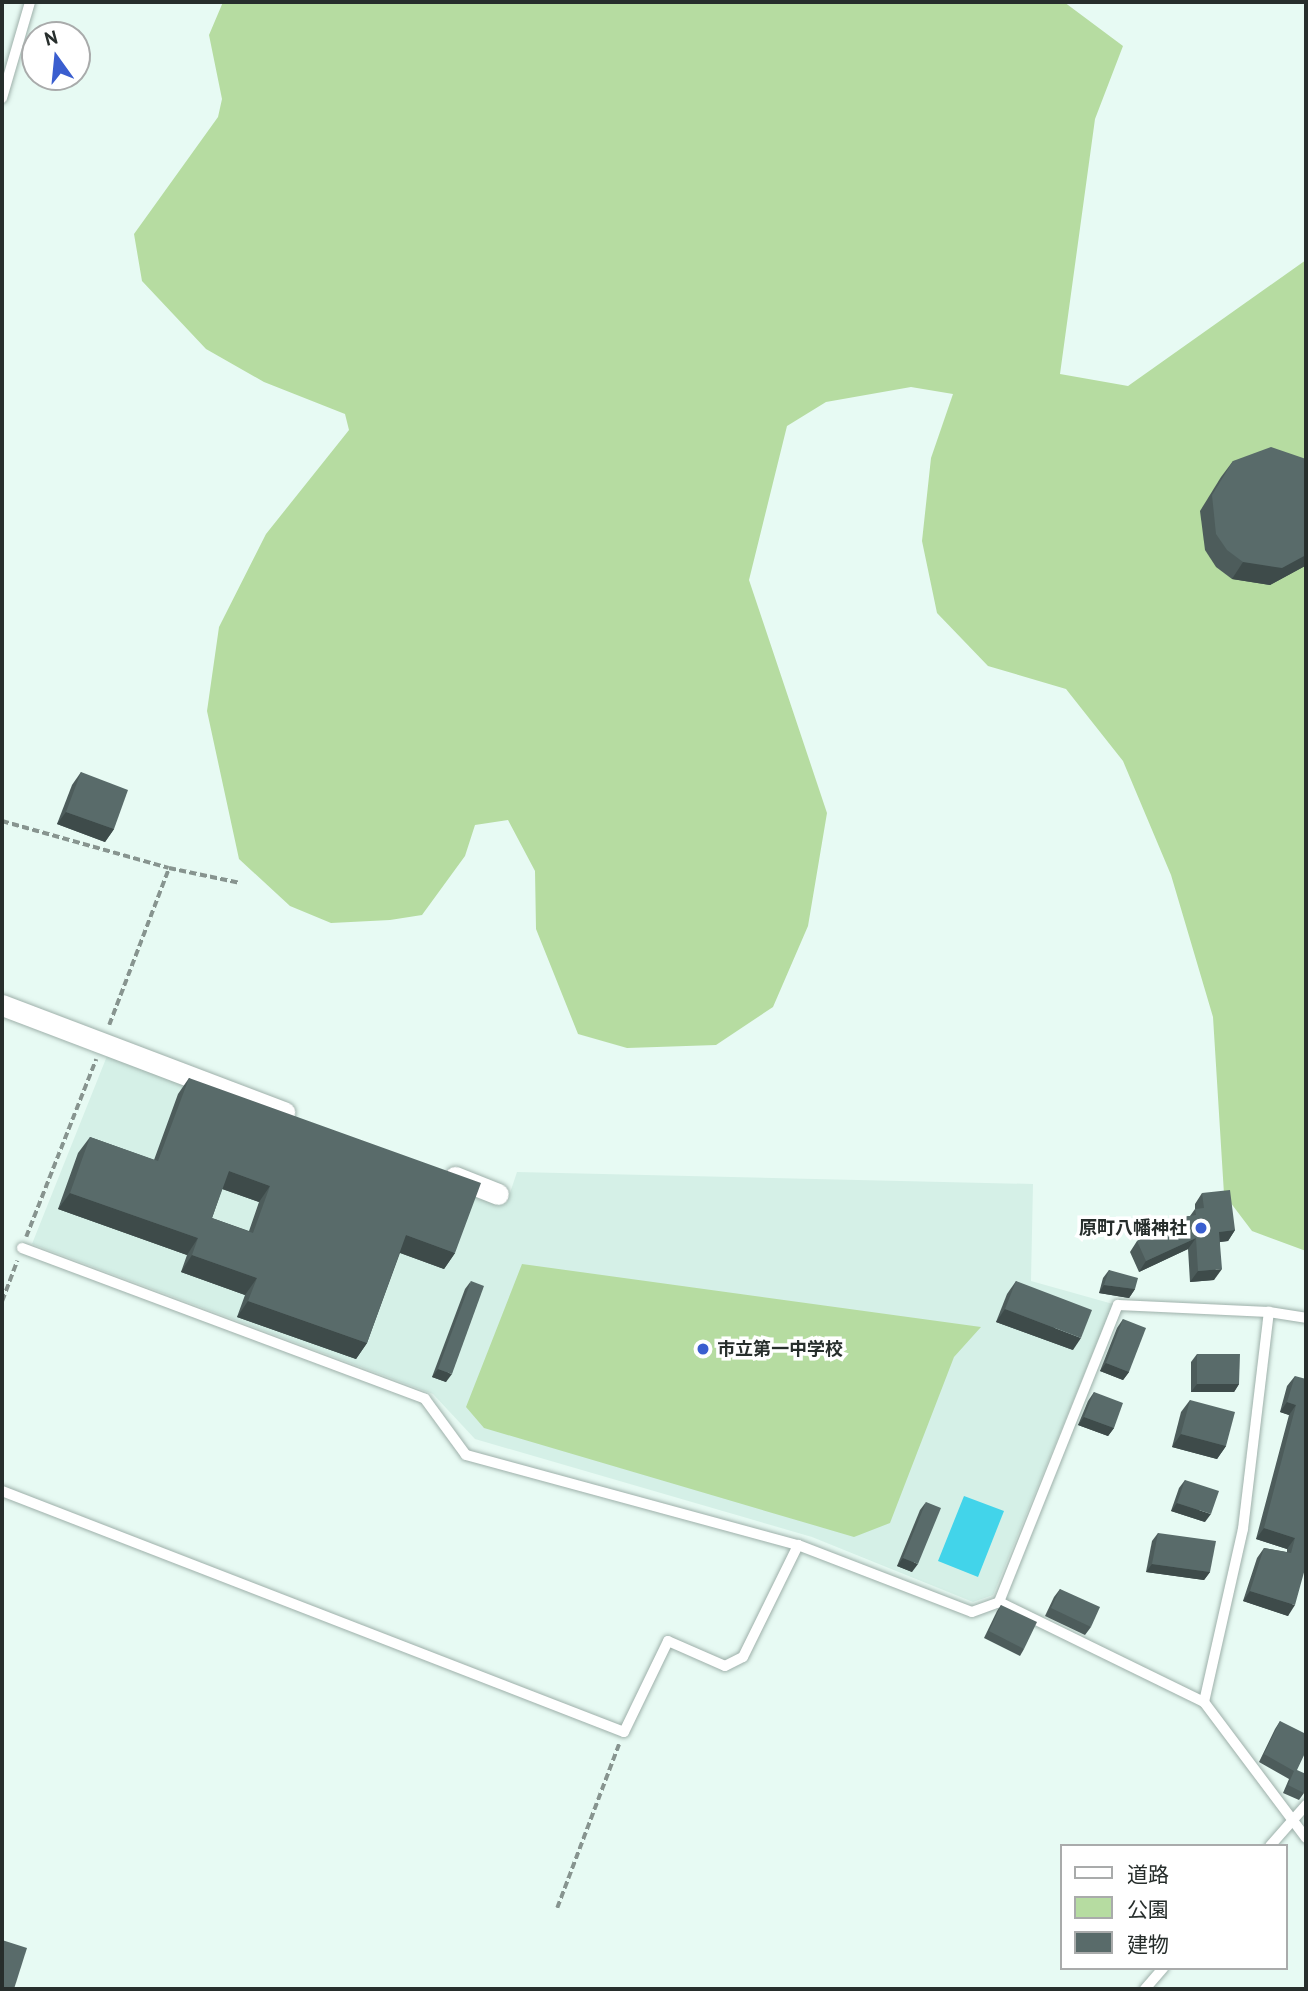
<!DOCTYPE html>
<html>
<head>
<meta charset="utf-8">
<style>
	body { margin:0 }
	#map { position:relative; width:1308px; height:1991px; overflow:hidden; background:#e7faf3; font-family:"PT Sans","Noto Sans JP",sans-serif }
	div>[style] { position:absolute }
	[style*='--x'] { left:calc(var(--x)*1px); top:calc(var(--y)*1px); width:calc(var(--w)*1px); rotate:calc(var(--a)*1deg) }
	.built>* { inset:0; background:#d5f0e7 }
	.green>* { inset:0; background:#b6dca1 }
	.water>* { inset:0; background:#42d4ea }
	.path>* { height:3.5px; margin-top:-1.75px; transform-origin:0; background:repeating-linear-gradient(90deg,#87948f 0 7px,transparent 0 10.5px) }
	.roads { filter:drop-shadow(0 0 2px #9eb0aa) drop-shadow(0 0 2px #9eb0aa) }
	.service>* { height:10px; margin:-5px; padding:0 5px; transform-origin:5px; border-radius:5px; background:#fff }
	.minor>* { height:21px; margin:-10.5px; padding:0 10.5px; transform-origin:10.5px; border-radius:10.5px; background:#fff }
	.wall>* { inset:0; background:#4d5c5b }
	.shaded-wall>* { inset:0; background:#3e4b4a }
	.building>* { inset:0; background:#596b6a }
	.dots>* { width:19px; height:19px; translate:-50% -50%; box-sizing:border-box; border:4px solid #fff; border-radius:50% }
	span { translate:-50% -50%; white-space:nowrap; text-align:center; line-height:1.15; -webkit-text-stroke:7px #fff; paint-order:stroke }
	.poi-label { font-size:18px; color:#272e2c; font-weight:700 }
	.right { translate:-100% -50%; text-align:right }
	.left { translate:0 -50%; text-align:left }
	.frame { position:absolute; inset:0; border:4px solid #272e2c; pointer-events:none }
	.legend { position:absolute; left:1060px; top:1844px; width:228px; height:126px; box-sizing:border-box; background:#fff; border:2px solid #a9abab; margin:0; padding:9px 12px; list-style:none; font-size:21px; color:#272e2c }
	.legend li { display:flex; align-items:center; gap:14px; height:35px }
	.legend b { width:35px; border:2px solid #a9abab }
	.north { position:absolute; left:21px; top:21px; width:70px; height:70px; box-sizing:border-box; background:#fff; border:2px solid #a9abab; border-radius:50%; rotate:345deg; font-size:19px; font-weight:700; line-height:28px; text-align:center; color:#272e2c }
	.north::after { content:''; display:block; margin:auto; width:24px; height:32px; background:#3a5ecf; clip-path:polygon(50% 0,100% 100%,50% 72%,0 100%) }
</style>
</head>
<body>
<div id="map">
	<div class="built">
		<i style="clip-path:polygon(107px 1056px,507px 1202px,517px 1172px,1033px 1184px,1031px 1281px,1113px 1304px,993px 1595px,973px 1602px,812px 1537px,475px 1439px,433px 1394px,32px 1244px)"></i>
	</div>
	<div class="green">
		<i style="clip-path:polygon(223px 2px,1064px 2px,1123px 46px,1095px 119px,1060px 374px,1128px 386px,1306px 260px,1306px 1251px,1252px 1231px,1224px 1194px,1213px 1017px,1171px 875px,1123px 761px,1066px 689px,988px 666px,937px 613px,922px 541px,931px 458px,953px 394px,911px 387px,826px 402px,787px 426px,749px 580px,827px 813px,808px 926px,773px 1007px,716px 1045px,627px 1048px,578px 1034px,536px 929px,535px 871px,508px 820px,475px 825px,465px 856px,422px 915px,390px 920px,331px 923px,290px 906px,239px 859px,207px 711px,219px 627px,266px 534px,349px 430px,345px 414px,264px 382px,206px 349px,142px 281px,134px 234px,218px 117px,222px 99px,209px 35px)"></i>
		<i style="clip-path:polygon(522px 1264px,981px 1327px,954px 1357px,890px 1523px,854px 1537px,484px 1428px,466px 1407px)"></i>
	</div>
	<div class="water">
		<i style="clip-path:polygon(964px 1496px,1004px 1511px,978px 1577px,938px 1561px)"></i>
	</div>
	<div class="path">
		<i style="--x:2;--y:821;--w:173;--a:15.7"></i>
		<i style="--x:169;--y:868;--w:73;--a:11.9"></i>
		<i style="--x:109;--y:1025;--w:168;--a:-69.1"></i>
		<i style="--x:26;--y:1237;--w:191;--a:-68.5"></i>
		<i style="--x:2;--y:1301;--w:43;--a:-69.4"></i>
		<i style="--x:557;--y:1908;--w:175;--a:-69.3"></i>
	</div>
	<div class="roads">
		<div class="service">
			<i style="--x:2;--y:98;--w:100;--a:-73.7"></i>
			<i style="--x:22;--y:1248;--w:430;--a:20.5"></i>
			<i style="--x:425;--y:1399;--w:69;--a:53.8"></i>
			<i style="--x:466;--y:1455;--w:344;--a:15.2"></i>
			<i style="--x:2;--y:1491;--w:667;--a:21.18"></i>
			<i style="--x:624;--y:1732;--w:101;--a:-64.2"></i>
			<i style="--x:668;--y:1641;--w:62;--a:23.7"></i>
			<i style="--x:725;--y:1666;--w:20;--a:-27"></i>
			<i style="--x:743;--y:1657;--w:125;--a:-63.8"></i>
			<i style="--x:798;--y:1545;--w:186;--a:21.1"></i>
			<i style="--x:972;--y:1612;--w:29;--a:-20"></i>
			<i style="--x:999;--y:1602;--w:228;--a:26"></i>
			<i style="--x:1204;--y:1702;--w:170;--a:53.1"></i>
			<i style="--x:999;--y:1602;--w:320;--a:-68.2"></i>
			<i style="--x:1118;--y:1305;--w:151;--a:2.7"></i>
			<i style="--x:1269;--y:1312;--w:37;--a:9"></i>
			<i style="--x:1204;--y:1702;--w:177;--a:-77.3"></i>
			<i style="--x:1243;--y:1529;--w:219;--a:-83.2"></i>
			<i style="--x:1270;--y:1846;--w:55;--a:-48.7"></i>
			<i style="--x:1145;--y:1989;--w:28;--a:-49"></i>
		</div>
		<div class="minor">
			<i style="--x:2;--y:1005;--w:302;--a:20.8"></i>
			<i style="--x:455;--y:1177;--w:46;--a:21.6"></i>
		</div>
	</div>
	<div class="wall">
		<i style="clip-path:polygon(1306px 459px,1306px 564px,1305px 566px,1270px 585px,1232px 579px,1216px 567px,1205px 550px,1200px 511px,1221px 477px,1233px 461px)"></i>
		<i style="clip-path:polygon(81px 772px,114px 829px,105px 842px,57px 824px,72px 785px)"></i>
		<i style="clip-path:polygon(evenodd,189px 1078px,455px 1253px,444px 1269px,400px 1253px,367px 1343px,356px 1359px,237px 1317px,245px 1295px,181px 1272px,187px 1255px,58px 1209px,78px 1153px,90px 1137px,154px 1160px,178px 1094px,189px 1078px,222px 1189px,259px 1202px,249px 1231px,212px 1218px,222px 1189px)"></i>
		<i style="clip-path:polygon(1202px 1193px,1235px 1230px,1228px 1241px,1220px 1242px,1214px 1280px,1190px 1282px,1188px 1249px,1139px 1272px,1130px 1252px,1137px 1241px,1163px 1229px,1170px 1219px,1190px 1216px,1195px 1209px,1195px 1204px)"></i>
		<i style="clip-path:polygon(1109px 1270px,1135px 1289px,1129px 1298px,1099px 1293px,1103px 1278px)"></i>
		<i style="clip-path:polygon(471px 1281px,446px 1382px,432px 1377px,465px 1289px)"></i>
		<i style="clip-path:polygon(1016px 1281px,1073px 1350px,996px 1322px,1007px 1294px)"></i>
		<i style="clip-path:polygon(1123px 1319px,1129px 1372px,1123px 1380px,1100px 1371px,1117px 1328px)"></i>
		<i style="clip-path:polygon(1197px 1354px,1239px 1384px,1234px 1392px,1191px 1392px,1191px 1362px)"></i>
		<i style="clip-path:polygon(1295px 1376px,1306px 1565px,1288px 1616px,1243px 1601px,1257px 1558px,1264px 1548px,1287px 1552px,1287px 1549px,1256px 1539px,1289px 1415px,1280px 1412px,1287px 1386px)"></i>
		<i style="clip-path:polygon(1094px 1392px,1114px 1428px,1108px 1436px,1078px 1425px,1088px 1401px)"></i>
		<i style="clip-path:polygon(1190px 1400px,1226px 1446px,1217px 1459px,1172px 1447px,1181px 1412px)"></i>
		<i style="clip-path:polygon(1185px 1480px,1205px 1522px,1171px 1511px,1179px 1488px)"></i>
		<i style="clip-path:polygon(926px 1502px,912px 1572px,897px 1566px,920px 1510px)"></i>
		<i style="clip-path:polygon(1158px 1533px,1210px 1572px,1204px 1580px,1146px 1572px,1152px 1541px)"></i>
		<i style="clip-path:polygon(1060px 1589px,1091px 1627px,1085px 1635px,1045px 1616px,1054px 1597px)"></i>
		<i style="clip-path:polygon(1001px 1605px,1024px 1649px,1020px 1656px,984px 1638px,997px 1611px)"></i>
		<i style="clip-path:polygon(1280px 1721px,1304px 1793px,1299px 1800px,1283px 1793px,1289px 1779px,1259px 1762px,1275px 1729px)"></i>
	</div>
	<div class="shaded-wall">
		<i style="clip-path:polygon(1306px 555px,1306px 564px,1305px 566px,1270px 585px,1232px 579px,1243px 562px)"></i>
		<i style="clip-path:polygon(66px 812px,114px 829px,105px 842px,57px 824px)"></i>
		<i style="clip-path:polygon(229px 1171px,270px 1186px,259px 1202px,217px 1187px)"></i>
		<i style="clip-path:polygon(70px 1193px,198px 1238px,187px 1255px,58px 1209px)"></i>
		<i style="clip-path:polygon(1235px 1230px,1228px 1241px,1211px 1243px,1219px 1232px)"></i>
		<i style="clip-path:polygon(406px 1235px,455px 1253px,444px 1269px,395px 1251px)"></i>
		<i style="clip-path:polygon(1196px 1238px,1188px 1249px,1139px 1272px,1146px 1261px)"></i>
		<i style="clip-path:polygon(192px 1255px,257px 1278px,245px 1295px,181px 1272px)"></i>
		<i style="clip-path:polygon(1222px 1269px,1214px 1280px,1190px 1282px,1198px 1271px)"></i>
		<i style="clip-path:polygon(1104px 1285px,1135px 1289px,1129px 1298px,1099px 1293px)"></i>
		<i style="clip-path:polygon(248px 1301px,367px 1343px,356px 1359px,237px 1317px)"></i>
		<i style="clip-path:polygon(1005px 1309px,1081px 1338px,1073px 1350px,996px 1322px)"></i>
		<i style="clip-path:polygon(1106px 1363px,1129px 1372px,1123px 1380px,1100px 1371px)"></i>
		<i style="clip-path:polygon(438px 1369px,452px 1374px,446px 1382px,432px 1377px)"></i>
		<i style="clip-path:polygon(1197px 1384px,1239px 1384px,1234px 1392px,1191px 1392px)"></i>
		<i style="clip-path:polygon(1287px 1402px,1296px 1405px,1289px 1415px,1280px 1412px)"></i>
		<i style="clip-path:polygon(1084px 1417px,1114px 1428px,1108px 1436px,1078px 1425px)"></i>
		<i style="clip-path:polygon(1181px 1434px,1226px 1446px,1217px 1459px,1172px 1447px)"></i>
		<i style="clip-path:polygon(1177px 1503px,1211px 1514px,1205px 1522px,1171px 1511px)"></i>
		<i style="clip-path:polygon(1264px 1528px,1295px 1538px,1287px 1549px,1256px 1539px)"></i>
		<i style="clip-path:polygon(903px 1558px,918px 1564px,912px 1572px,897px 1566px)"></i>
		<i style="clip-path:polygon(1152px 1564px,1210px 1572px,1204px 1580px,1146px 1572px)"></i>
		<i style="clip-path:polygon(1250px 1591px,1295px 1605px,1288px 1616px,1243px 1601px)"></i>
	</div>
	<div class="building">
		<i style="clip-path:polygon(1271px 447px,1306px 459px,1306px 555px,1282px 568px,1243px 562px,1227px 550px,1216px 534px,1212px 495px,1233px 461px)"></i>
		<i style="clip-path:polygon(81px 772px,128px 790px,114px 829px,66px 812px)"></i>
		<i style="clip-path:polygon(evenodd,189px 1078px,481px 1183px,455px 1253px,406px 1235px,367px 1343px,248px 1301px,257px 1278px,192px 1255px,198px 1238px,70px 1193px,90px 1137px,158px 1161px,189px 1078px,229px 1171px,270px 1186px,253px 1233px,212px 1218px,229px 1171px)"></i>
		<i style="clip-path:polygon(1230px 1190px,1235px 1230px,1219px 1232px,1222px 1269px,1198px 1271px,1196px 1238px,1146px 1261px,1137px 1241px,1171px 1225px,1170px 1219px,1196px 1215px,1195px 1209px,1204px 1208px,1202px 1193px)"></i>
		<i style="clip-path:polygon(1109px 1270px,1138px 1278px,1135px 1289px,1104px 1285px)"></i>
		<i style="clip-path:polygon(471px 1281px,484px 1286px,452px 1374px,438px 1369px)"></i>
		<i style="clip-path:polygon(1016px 1281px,1092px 1310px,1081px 1338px,1005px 1309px)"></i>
		<i style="clip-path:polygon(1123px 1319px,1146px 1328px,1129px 1372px,1106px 1363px)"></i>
		<i style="clip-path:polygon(1197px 1354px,1240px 1354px,1239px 1384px,1197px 1384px)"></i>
		<i style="clip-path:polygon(1295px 1376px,1306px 1379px,1306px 1565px,1295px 1605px,1250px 1591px,1264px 1548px,1291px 1553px,1295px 1538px,1264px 1528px,1296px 1405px,1287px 1402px)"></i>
		<i style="clip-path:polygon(1094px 1392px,1123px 1403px,1114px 1428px,1084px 1417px)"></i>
		<i style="clip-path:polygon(1190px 1400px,1235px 1412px,1226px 1446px,1181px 1434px)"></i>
		<i style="clip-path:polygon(1185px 1480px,1219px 1491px,1211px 1514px,1177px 1503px)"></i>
		<i style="clip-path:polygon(926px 1502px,941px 1508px,918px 1564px,903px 1558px)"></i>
		<i style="clip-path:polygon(1158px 1533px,1216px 1541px,1210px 1572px,1152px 1564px)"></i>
		<i style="clip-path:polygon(1060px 1589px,1100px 1607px,1091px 1627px,1051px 1608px)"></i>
		<i style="clip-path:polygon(1001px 1605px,1037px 1622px,1024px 1649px,989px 1631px)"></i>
		<i style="clip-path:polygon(1280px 1721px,1306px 1734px,1306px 1751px,1297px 1770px,1306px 1774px,1306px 1788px,1304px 1793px,1288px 1785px,1294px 1771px,1264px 1754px)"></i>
		<i style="clip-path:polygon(2px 1940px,27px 1948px,14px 1989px,2px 1989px)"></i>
	</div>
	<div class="dots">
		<i style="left:1201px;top:1228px;background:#3a5ecf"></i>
		<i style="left:703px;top:1349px;background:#3a5ecf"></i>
	</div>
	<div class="poi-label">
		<span class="right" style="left:1187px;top:1228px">原町八幡神社</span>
		<span class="left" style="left:717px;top:1349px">市立第一中学校</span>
	</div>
	<div class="frame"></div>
	<ul class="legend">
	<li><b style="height:9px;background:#fff"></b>道路</li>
	<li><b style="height:19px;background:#b6dca1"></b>公園</li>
	<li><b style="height:19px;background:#596b6a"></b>建物</li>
	</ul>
	<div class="north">N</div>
</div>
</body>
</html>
